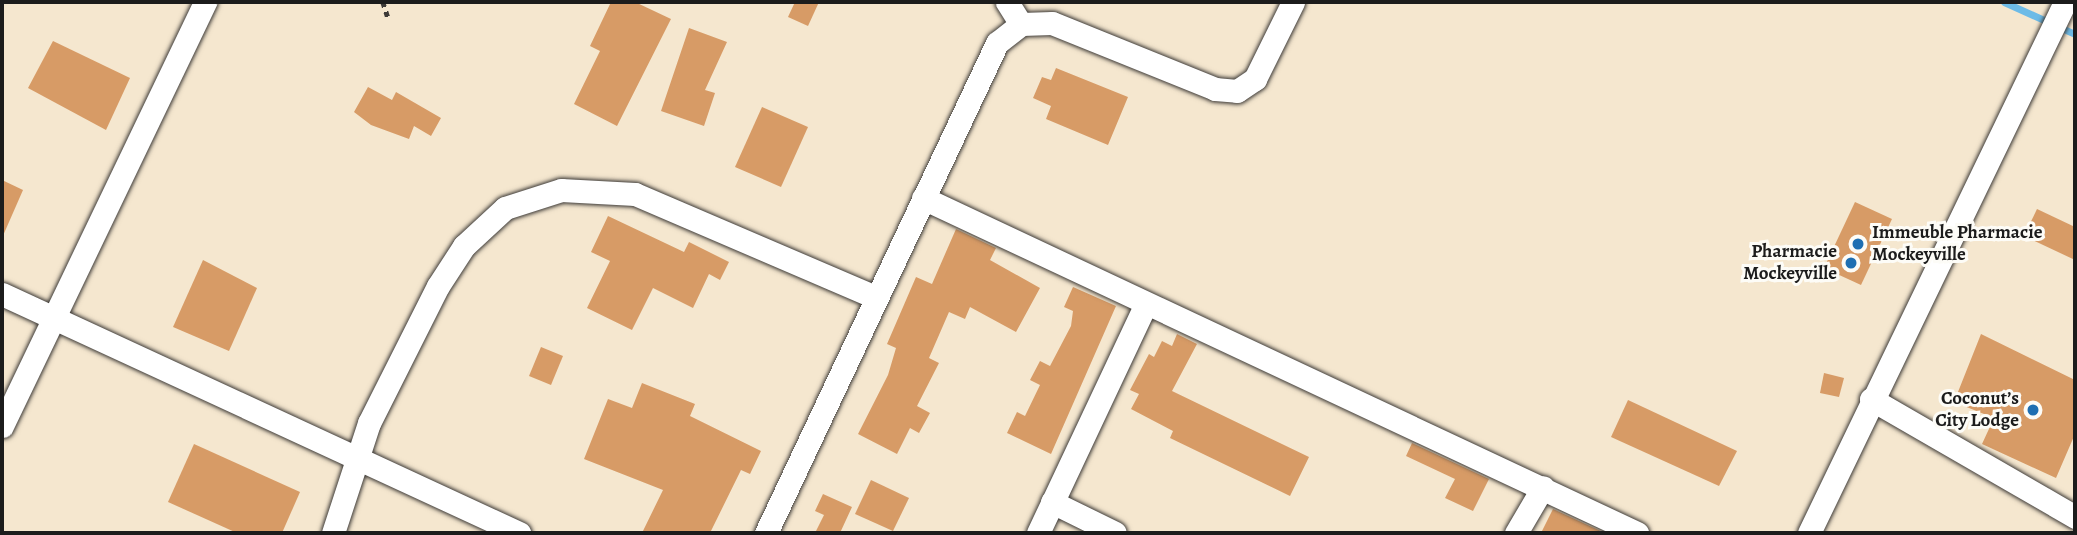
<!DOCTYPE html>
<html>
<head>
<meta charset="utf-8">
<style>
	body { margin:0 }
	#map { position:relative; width:2077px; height:535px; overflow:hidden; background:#f5e7cf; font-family:Alegreya,serif }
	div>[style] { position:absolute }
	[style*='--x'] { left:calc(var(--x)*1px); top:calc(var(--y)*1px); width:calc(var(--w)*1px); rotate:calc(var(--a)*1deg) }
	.stream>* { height:7px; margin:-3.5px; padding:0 3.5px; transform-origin:3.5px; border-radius:3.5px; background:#6dbbe7 }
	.building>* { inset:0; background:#d79b66 }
	.path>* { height:4.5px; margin-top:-2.25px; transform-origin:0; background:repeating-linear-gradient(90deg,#3d3a37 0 5px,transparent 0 10px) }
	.roads { filter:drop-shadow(0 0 2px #3d3a37) drop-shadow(0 0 2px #3d3a37) }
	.street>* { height:23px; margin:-11.5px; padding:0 11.5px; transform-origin:11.5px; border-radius:11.5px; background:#fff }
	.dots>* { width:19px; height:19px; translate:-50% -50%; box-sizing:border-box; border:4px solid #fdfcf7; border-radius:50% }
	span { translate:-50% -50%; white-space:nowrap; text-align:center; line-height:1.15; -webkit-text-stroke:6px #fdfcf7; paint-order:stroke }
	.poi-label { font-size:19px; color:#1c1c1c; font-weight:700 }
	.left { translate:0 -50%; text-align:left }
	.right { translate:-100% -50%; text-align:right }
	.frame { position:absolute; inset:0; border:4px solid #1c1c1c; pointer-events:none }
</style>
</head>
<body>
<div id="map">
	<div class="stream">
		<i style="--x:2004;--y:2;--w:78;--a:24.3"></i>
	</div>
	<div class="building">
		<i style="clip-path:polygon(611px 2px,635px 2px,671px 19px,617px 126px,574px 104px,600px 51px,590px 46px)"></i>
		<i style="clip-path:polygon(795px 2px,819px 2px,808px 26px,788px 17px)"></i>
		<i style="clip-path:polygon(689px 28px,727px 42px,705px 90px,715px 93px,704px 126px,661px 111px)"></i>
		<i style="clip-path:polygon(53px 41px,130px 78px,106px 130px,28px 88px)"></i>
		<i style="clip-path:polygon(1056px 68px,1128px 97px,1108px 145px,1046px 119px,1051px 106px,1033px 98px,1042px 77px,1051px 80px)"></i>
		<i style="clip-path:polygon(368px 87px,392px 100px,396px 92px,441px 118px,431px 136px,414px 126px,409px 139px,371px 125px,354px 112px)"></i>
		<i style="clip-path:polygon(762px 107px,808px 127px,781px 187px,735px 167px)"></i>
		<i style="clip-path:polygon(2px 180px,23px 190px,2px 238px)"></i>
		<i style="clip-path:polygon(1855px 202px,1892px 219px,1861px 285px,1824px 268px)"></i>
		<i style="clip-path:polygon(2037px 209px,2075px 227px,2075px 260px,2024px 236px)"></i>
		<i style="clip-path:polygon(608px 216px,684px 252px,689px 242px,729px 262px,720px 280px,709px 274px,693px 308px,653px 288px,632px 330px,587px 308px,610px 261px,591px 252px)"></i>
		<i style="clip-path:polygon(956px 229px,996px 248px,990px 260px,1040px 288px,1016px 332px,970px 307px,965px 319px,949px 312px,929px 358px,939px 363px,917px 406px,930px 413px,919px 433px,910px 428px,897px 454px,858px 434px,888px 375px,896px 348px,887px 344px,916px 277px,932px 284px)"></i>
		<i style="clip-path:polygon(203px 260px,257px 288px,229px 351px,173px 327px)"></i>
		<i style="clip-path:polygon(1073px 287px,1116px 306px,1051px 454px,1007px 433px,1017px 412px,1025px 416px,1040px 385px,1030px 380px,1040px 361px,1050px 366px,1071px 326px,1073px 311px,1064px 307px)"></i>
		<i style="clip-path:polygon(1177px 334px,1197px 344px,1172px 391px,1309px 457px,1290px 496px,1170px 438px,1173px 431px,1131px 409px,1139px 394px,1130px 390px,1149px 354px,1154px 357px,1162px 341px,1172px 346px)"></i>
		<i style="clip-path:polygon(1981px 334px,2075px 380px,2075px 434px,2056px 478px,1982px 444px,1994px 418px,1954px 402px)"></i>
		<i style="clip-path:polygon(541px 347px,563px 356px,551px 385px,529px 376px)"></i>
		<i style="clip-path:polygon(1824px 373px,1844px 378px,1839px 397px,1820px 393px)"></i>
		<i style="clip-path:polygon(642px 383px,695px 404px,690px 416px,761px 451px,750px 474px,741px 470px,710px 533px,642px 533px,663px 490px,584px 459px,608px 399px,632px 408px)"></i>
		<i style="clip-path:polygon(1628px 400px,1737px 451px,1719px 486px,1611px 437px)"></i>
		<i style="clip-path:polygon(1412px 443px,1489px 479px,1473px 511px,1445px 498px,1455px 479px,1406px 456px)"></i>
		<i style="clip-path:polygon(194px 444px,300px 492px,282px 533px,237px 533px,168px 502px)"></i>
		<i style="clip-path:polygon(871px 480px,909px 498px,893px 531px,855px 514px)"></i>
		<i style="clip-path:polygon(823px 494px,852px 507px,840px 533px,815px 533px,824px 515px,815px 511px)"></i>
		<i style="clip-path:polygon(1553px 509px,1605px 533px,1541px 533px)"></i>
	</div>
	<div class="path">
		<i style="--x:383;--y:2;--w:19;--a:72"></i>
	</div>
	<div class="roads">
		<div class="street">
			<i style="--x:1007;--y:2;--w:26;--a:58"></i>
			<i style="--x:923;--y:198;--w:789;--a:25.14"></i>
			<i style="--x:2;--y:294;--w:570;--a:24.81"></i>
			<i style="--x:1871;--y:399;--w:236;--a:30"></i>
			<i style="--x:2;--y:426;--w:470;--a:-64.4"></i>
			<i style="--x:1052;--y:502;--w:70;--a:26.2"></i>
			<i style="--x:333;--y:533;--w:116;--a:-71.9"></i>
			<i style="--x:369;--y:423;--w:153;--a:-63.3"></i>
			<i style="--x:438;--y:286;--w:48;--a:-57"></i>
			<i style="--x:464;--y:246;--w:56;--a:-42.8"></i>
			<i style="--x:505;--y:208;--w:59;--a:-17.8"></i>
			<i style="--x:561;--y:190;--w:74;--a:3.1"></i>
			<i style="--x:635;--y:194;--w:261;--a:23.2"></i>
			<i style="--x:766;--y:533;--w:542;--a:-64.76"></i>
			<i style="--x:997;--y:43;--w:31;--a:-38"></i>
			<i style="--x:1021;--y:24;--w:31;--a:-2"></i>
			<i style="--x:1052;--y:23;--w:176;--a:22"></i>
			<i style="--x:1215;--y:89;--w:22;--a:5"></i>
			<i style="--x:1237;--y:91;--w:22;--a:-34"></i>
			<i style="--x:1255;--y:79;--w:86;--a:-63.7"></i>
			<i style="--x:1038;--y:533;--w:253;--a:-64.8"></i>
			<i style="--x:1516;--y:533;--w:53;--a:-59.6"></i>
			<i style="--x:1809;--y:533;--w:589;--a:-64.26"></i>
		</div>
	</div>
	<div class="dots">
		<i style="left:1858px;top:244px;background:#1f6fb2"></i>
		<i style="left:1851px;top:263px;background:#1f6fb2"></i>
		<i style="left:2033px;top:410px;background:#1f6fb2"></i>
	</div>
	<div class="poi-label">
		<span class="left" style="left:1872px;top:244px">Immeuble Pharmacie<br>Mockeyville</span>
		<span class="right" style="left:1837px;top:263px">Pharmacie<br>Mockeyville</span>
		<span class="right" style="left:2019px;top:410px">Coconut’s<br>City Lodge</span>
	</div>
	<div class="frame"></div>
</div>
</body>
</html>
